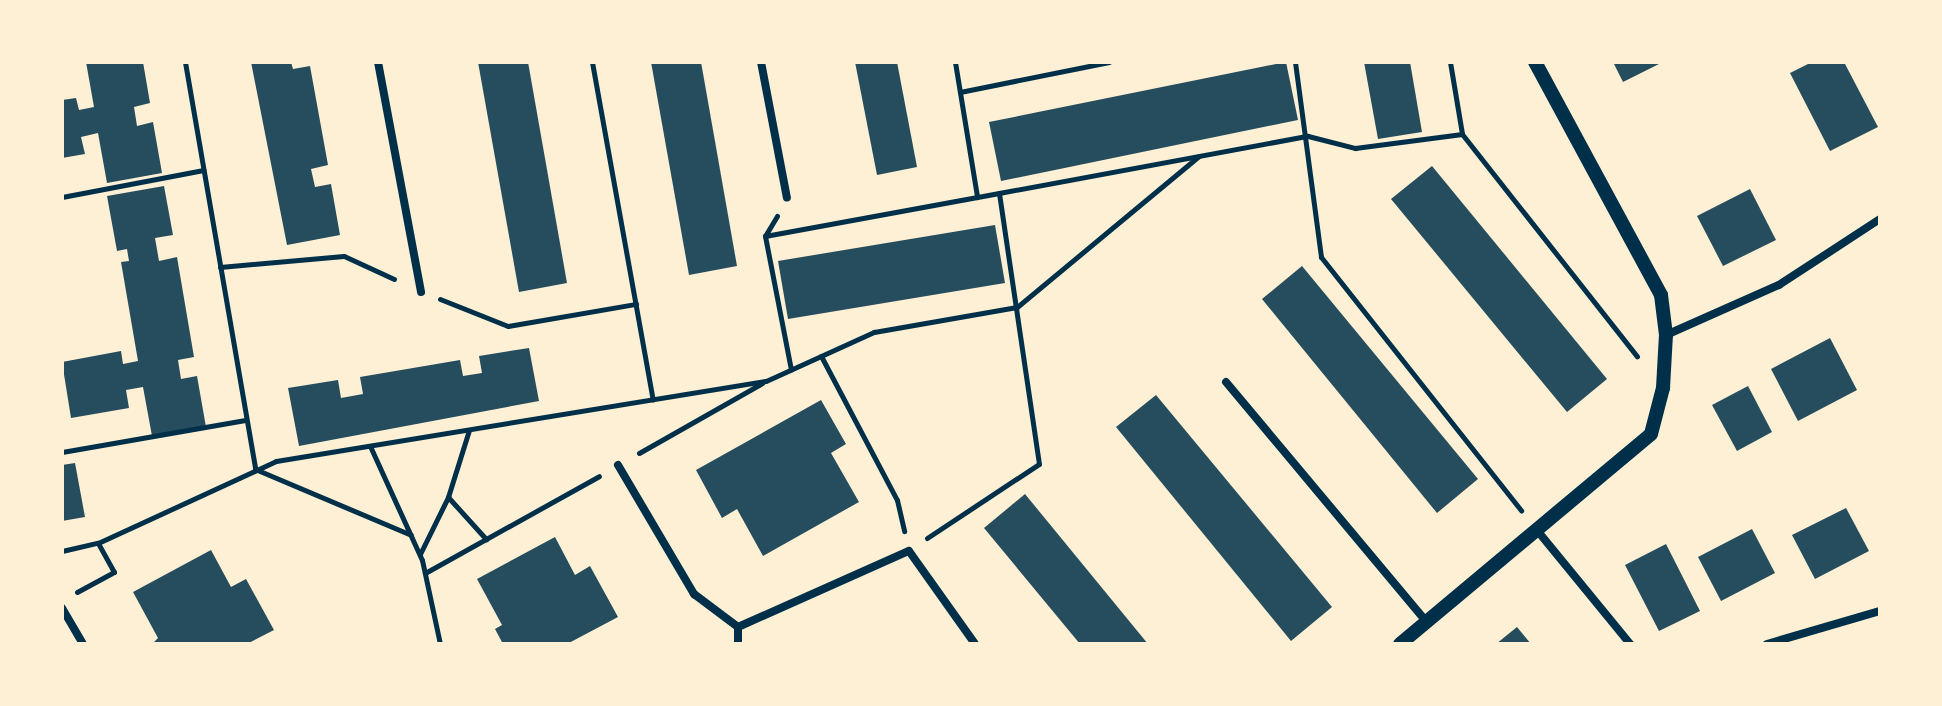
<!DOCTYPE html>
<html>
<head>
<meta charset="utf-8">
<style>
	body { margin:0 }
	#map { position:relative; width:1942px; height:706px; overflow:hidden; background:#fdf0d5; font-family:Karla,sans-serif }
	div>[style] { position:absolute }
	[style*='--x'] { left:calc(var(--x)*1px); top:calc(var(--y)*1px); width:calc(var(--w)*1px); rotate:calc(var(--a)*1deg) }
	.building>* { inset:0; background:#264d5e }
	.path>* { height:5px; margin:-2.5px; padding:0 2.5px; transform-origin:2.5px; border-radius:2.5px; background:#003049 }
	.minor>* { height:8px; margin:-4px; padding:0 4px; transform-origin:4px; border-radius:4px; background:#003049 }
	.tertiary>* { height:14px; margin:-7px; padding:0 7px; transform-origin:7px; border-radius:7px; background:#003049 }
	span { translate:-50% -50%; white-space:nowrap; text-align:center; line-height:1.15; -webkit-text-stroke:8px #fdf0d5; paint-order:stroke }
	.frame { position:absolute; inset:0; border:64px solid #fdf0d5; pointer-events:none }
</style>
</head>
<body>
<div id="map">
	<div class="building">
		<i style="clip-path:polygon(86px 62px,143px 62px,150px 103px,134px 107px,137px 126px,153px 122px,162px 173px,107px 183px,98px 133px,81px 137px,85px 154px,62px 158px,62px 100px,76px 98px,79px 110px,94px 107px)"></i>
		<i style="clip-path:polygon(251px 62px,291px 62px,293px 69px,310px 66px,328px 165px,311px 169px,315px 187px,331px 184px,340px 235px,287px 245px)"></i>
		<i style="clip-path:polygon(478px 62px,528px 62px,567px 283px,519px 292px)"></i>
		<i style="clip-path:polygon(651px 62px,701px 62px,737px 266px,689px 275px)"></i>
		<i style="clip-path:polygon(855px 62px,897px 62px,917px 167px,877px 175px)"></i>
		<i style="clip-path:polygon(1286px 62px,1298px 120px,1001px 181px,989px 122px)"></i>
		<i style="clip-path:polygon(1364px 62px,1410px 62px,1422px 132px,1378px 139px)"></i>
		<i style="clip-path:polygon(1613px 62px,1663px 62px,1623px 82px)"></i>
		<i style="clip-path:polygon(1812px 62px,1844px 62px,1878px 127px,1830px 151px,1790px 73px)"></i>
		<i style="clip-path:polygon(1432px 166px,1607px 379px,1567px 412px,1391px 199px)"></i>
		<i style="clip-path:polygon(164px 186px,173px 235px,155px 238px,159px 261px,177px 257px,194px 357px,178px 360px,181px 379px,197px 376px,206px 427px,152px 436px,143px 387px,126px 390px,129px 408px,71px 418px,62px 362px,121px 351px,123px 364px,138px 361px,121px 262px,129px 261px,127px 249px,117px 251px,107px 196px)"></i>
		<i style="clip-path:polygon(1750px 189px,1776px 240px,1723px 266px,1697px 216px)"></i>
		<i style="clip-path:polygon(995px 225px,1005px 283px,788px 319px,778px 261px)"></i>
		<i style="clip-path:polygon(1302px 266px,1478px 479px,1437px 513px,1262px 299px)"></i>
		<i style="clip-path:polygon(1830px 338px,1857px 390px,1798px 421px,1771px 369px)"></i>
		<i style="clip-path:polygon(529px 348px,539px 401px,299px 446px,288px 388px,338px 380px,341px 398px,363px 394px,360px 377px,460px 360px,463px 376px,482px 373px,479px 356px)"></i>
		<i style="clip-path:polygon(1748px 386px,1772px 432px,1737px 451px,1712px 405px)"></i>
		<i style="clip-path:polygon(1156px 395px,1332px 607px,1291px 641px,1116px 427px)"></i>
		<i style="clip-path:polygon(821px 400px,846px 444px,831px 453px,859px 502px,763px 556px,737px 509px,722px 518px,696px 470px)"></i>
		<i style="clip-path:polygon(75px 463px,85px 517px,62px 521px,62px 465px)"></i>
		<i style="clip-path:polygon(1025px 494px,1148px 644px,1080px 644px,984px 528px)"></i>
		<i style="clip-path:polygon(1846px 508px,1869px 551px,1815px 579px,1792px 535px)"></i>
		<i style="clip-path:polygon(1752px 529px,1775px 573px,1721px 601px,1698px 557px)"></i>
		<i style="clip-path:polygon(555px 537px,575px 575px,590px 566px,618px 617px,567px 644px,503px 644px,495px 629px,502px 625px,477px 579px)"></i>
		<i style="clip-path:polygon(1666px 544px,1700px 611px,1659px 631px,1625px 565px)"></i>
		<i style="clip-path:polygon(211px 550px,231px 587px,246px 579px,274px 630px,247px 644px,152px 644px,158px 638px,133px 592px)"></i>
		<i style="clip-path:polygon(1517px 627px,1531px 644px,1496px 644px)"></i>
	</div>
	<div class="path">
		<i style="--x:185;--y:62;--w:413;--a:80.2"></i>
		<i style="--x:255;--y:469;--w:169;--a:22.9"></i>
		<i style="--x:592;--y:62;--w:343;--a:79.8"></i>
		<i style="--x:955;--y:62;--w:137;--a:80.7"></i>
		<i style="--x:1295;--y:62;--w:197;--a:82.4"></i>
		<i style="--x:1321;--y:257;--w:323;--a:51.7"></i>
		<i style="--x:1450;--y:62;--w:73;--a:80.5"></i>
		<i style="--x:1462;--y:134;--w:283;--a:51.8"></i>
		<i style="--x:960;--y:92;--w:152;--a:-11.4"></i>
		<i style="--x:62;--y:197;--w:144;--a:-10.8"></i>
		<i style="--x:777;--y:216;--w:23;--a:121"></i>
		<i style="--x:765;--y:236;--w:136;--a:79"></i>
		<i style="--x:765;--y:236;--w:238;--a:-10.4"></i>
		<i style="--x:220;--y:267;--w:124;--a:-5.1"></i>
		<i style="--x:344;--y:256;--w:55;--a:24.7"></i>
		<i style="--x:440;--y:299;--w:73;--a:21.7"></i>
		<i style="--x:508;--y:326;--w:130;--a:-9.8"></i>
		<i style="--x:821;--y:356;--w:163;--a:62.2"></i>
		<i style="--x:897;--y:500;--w:32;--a:77"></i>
		<i style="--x:370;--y:446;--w:125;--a:65.5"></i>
		<i style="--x:422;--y:560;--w:86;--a:77.9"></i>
		<i style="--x:62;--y:452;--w:186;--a:-9.9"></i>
		<i style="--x:639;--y:453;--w:142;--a:-29.6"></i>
		<i style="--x:448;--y:497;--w:57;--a:47.9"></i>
		<i style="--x:927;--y:538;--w:134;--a:-33.5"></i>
		<i style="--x:1039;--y:464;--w:274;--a:-98.4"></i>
		<i style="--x:999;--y:193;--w:314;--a:-10.5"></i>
		<i style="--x:1308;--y:136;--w:49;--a:14.3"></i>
		<i style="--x:1355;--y:148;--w:108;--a:-7.5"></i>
		<i style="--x:62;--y:551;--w:37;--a:-13"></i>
		<i style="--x:98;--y:543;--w:196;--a:-24.7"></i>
		<i style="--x:276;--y:461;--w:496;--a:-9.3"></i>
		<i style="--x:766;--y:381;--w:119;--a:-24.4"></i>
		<i style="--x:874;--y:332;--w:145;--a:-9.9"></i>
		<i style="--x:1017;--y:307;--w:236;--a:-39.7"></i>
		<i style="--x:420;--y:554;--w:64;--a:-63.8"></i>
		<i style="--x:448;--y:497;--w:70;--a:-72.6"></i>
		<i style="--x:425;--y:573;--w:199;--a:-29.1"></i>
		<i style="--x:77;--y:592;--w:42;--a:-28.4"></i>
		<i style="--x:114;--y:572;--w:33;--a:-119"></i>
	</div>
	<div class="minor">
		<i style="--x:378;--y:62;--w:234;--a:79.4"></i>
		<i style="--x:761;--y:62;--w:138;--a:79.2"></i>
		<i style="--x:1666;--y:335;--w:124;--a:-23.9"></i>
		<i style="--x:1779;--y:285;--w:121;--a:-33.2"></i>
		<i style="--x:1226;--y:382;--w:312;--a:50.1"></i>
		<i style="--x:618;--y:465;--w:150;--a:59.5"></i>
		<i style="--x:694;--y:594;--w:55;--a:36.9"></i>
		<i style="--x:738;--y:627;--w:17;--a:90"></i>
		<i style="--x:1536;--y:529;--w:149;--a:50.7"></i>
		<i style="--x:62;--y:608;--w:42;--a:59.7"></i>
		<i style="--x:738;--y:627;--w:187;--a:-24"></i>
		<i style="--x:909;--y:551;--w:114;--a:54.6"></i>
		<i style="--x:1767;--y:644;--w:118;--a:-16.3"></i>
	</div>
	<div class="tertiary">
		<i style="--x:1400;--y:644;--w:327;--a:-39.9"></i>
		<i style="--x:1651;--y:434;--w:48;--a:-75.4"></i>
		<i style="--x:1663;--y:388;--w:53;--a:-86.8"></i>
		<i style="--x:1666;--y:335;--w:40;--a:-97.1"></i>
		<i style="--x:1661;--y:295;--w:265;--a:-118.4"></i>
	</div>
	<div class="frame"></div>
</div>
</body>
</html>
